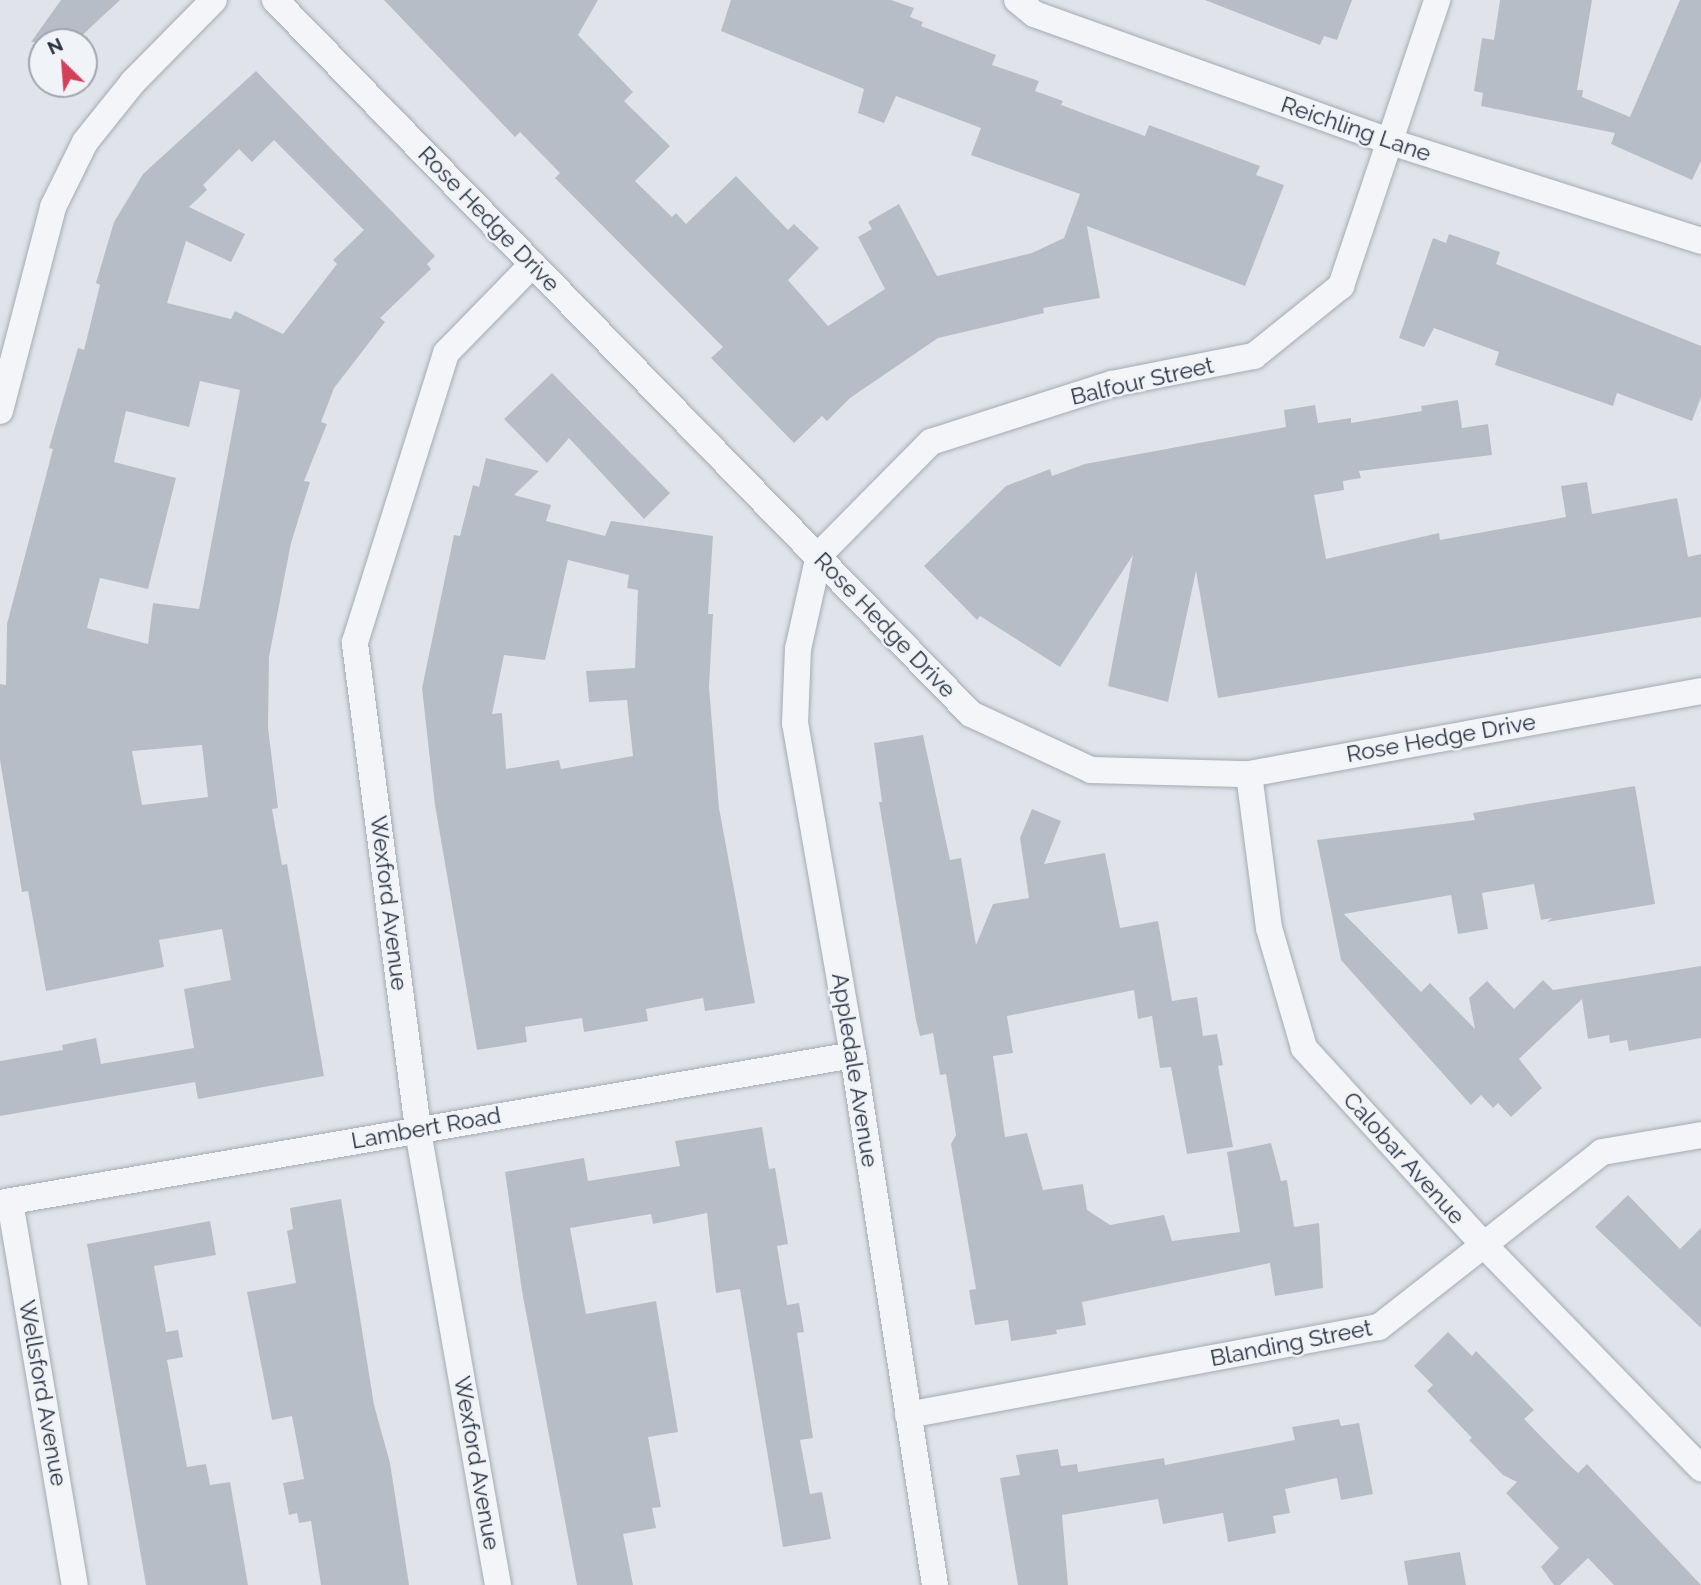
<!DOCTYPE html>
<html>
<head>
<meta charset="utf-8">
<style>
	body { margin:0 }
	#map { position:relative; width:1701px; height:1585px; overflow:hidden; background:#e0e4ea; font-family:Raleway,sans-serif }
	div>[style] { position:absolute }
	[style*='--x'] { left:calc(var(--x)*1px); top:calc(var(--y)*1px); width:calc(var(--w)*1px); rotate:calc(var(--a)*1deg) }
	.building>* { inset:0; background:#b7bdc7 }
	.roads { filter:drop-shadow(0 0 2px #a5abb4) drop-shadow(0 0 2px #a5abb4) }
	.minor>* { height:26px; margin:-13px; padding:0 13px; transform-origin:13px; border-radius:13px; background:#f3f5f8 }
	span { translate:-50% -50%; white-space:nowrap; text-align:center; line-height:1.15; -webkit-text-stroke:5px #f0f3f7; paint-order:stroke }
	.street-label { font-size:23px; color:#283142 }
	.north { position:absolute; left:28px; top:28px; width:70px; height:70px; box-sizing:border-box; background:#f0f3f7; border:2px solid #a0a5af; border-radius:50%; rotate:335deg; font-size:19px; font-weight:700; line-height:28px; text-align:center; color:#283142 }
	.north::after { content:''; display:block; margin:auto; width:24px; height:32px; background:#d44057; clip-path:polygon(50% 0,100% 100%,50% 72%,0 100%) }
</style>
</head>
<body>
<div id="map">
	<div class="building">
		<i style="clip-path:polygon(61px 0,120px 0,75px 42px,31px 42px)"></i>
		<i style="clip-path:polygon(384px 0,598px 0,578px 35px,633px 92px,624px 101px,670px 146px,635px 181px,672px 217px,676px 213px,686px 224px,736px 176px,788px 230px,794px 224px,819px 248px,788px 280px,828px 326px,885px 289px,858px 237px,872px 229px,868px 222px,899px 204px,937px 276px,1032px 253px,1064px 238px,1080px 194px,971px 155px,981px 128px,896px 96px,884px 123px,858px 113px,864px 89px,721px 31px,731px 0,891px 0,914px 8px,910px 17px,923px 22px,921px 26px,996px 55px,992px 65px,1039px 81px,1035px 91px,1063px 101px,1061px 105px,1145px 136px,1149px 125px,1260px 166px,1256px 175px,1284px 185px,1245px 286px,1087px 226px,1100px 298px,1043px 308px,1044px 313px,938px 338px,850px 398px,827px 421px,822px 416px,794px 443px,711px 358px,723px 347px,555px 178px,560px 173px,520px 132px,515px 137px)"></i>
		<i style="clip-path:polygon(1205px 0,1352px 0,1337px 40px,1324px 36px,1320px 45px)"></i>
		<i style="clip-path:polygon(1500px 0,1592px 0,1577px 90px,1583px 90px,1582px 97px,1630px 117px,1680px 0,1701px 0,1701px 161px,1692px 180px,1611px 144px,1615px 133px,1481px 106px,1483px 93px,1474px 91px,1482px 38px,1494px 40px)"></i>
		<i style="clip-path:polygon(evenodd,256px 71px,435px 256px,427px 264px,431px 269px,380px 318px,385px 322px,334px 388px,321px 422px,327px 424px,304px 481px,310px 482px,291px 543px,269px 657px,268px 728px,278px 808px,272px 809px,282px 865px,287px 864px,324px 1076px,198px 1099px,195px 1082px,0 1116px,0 1061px,63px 1050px,62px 1045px,96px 1038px,101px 1064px,194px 1048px,184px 989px,231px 980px,222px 929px,159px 940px,164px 967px,46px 991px,28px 891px,22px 892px,0 760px,0 684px,6px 685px,7px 624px,53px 449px,49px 448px,78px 348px,84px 350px,100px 285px,96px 283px,114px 222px,143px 174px,256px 71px,274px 140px,364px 230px,333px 260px,337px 264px,283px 334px,235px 311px,231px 319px,167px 303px,186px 241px,231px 262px,245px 234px,189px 207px,207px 190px,203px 185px,239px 149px,252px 162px,274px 140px,256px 71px,200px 381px,240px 390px,199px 609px,153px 603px,148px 644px,87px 628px,100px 578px,148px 589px,176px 478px,114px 462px,126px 411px,189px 427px,200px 381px,256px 71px,202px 745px,208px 797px,142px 805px,132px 751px,202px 745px)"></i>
		<i style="clip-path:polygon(1449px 234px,1500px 252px,1496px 264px,1701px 346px,1701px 397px,1692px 421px,1617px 393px,1613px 406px,1495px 365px,1499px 352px,1434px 328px,1424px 347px,1399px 338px,1433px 238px,1446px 243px)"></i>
		<i style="clip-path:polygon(552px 373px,670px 493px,644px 519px,569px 438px,547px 463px,504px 419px)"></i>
		<i style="clip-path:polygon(1458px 400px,1462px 428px,1488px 424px,1492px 455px,1359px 471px,1361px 478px,1343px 481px,1344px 490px,1314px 495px,1326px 559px,1439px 533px,1440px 540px,1566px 517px,1561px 486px,1587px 482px,1592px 514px,1677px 498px,1688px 557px,1701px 554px,1701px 617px,1218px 698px,1196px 571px,1168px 702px,1108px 686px,1133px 555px,1060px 667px,980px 616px,977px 620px,924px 566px,1006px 486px,1050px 469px,1052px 476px,1085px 464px,1286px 427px,1284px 410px,1315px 405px,1318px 423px,1351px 418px,1351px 423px,1422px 411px,1421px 406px)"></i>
		<i style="clip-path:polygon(evenodd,486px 458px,539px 471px,514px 495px,551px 505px,546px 521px,605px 536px,611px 521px,713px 536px,708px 614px,713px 614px,709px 687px,719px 808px,755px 1003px,705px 1011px,703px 998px,646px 1009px,648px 1021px,584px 1032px,582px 1018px,525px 1027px,527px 1042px,477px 1050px,435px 805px,422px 688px,454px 535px,460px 536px,473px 485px,479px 487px,486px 458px,568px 560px,629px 575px,627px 588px,638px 590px,635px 668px,586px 671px,589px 702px,627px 700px,633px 756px,561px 769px,559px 760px,506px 769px,502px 713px,492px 714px,504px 655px,545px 660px,568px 560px)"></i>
		<i style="clip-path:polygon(923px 735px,950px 860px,961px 858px,976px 945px,993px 904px,1029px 898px,1020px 838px,1032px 809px,1061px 821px,1044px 864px,1105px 853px,1120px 928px,1158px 921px,1172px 1001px,1197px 997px,1203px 1036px,1217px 1034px,1223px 1065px,1218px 1066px,1233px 1147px,1187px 1154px,1171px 1067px,1160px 1068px,1152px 1016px,1138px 1019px,1134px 990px,1007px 1016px,1013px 1053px,993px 1056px,1005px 1137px,1027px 1133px,1043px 1190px,1083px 1184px,1087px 1210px,1110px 1225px,1164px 1215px,1172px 1241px,1240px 1232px,1227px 1152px,1271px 1143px,1281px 1181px,1287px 1180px,1294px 1227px,1319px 1223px,1323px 1288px,1275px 1296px,1270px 1263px,1082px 1302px,1086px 1325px,1056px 1330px,1057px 1334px,1011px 1341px,1008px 1320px,975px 1325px,969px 1290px,976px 1289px,951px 1144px,956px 1135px,946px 1074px,940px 1075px,933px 1033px,920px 1036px,916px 1020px,879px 802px,882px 802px,874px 743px)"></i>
		<i style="clip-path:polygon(1635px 786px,1655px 904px,1547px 922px,1552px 918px,1541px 920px,1534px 884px,1482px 893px,1488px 929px,1458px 934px,1451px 895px,1344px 914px,1421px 992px,1430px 983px,1475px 1029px,1469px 998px,1487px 981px,1514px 1009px,1543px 980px,1553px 990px,1701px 966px,1701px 1038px,1629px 1051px,1627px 1040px,1610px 1043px,1609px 1035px,1588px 1039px,1582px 999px,1519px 1059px,1542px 1088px,1511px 1117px,1498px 1103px,1493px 1108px,1481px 1095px,1471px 1105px,1341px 960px,1317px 840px,1475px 820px,1473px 813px)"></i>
		<i style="clip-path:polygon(762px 1127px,769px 1169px,775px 1168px,788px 1244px,777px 1246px,787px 1305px,799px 1303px,804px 1332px,797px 1333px,813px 1438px,800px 1440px,810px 1494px,822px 1492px,831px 1539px,783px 1547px,740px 1289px,716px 1293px,707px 1213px,653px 1224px,651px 1214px,570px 1228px,586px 1314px,656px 1301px,678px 1432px,648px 1437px,661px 1507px,652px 1508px,656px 1528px,623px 1534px,633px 1585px,577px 1585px,522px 1291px,505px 1172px,584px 1158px,588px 1181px,680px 1166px,675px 1141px)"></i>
		<i style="clip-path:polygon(1628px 1195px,1680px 1249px,1701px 1228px,1701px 1328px,1595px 1227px)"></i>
		<i style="clip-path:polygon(341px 1199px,374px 1405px,390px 1463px,409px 1585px,321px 1585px,311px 1521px,299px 1523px,297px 1513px,289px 1515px,283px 1483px,304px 1479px,292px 1416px,272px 1420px,247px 1292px,296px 1283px,287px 1231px,293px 1229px,290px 1208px)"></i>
		<i style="clip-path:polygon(210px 1221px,216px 1255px,154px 1266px,166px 1332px,178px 1330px,183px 1357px,167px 1360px,187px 1467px,206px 1464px,210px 1485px,230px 1482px,248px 1585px,146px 1585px,87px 1244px)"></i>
		<i style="clip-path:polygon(1448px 1332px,1472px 1356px,1476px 1351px,1534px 1410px,1524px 1419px,1565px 1461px,1578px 1473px,1587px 1464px,1701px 1585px,1614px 1585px,1588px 1558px,1560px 1585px,1554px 1585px,1541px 1567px,1559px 1548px,1506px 1493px,1517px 1482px,1503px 1475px,1469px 1440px,1472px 1438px,1427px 1391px,1433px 1385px,1414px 1366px)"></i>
		<i style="clip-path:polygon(1339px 1419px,1341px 1426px,1359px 1423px,1373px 1494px,1341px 1500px,1337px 1478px,1285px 1489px,1290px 1513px,1273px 1516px,1276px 1533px,1228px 1542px,1223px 1513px,1163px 1524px,1158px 1499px,1062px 1515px,1068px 1585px,1018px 1585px,1000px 1478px,1020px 1475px,1016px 1455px,1058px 1449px,1061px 1466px,1077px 1464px,1078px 1472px,1164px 1458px,1165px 1465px,1295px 1440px,1292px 1427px)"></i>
		<i style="clip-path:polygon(1460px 1552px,1466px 1585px,1408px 1585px,1404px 1561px)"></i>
	</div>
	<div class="roads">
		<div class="minor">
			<i style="--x:275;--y:0;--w:997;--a:45.73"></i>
			<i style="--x:971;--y:714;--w:132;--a:25"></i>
			<i style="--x:1091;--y:770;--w:158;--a:1.5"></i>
			<i style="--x:1249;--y:774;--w:460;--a:-10.4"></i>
			<i style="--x:1017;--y:0;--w:22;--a:39"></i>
			<i style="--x:1034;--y:14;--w:376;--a:19.7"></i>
			<i style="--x:1388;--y:141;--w:329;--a:17.7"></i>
			<i style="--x:0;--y:411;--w:211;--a:-75.4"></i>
			<i style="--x:53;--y:207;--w:72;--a:-63.8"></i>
			<i style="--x:85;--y:142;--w:77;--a:-51.3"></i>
			<i style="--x:133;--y:82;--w:115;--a:-45.4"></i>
			<i style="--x:1249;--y:774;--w:155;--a:82.6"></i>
			<i style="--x:1269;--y:928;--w:125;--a:73.7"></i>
			<i style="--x:1304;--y:1048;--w:265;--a:47.6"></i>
			<i style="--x:1483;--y:1244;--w:313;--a:45.8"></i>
			<i style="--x:10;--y:1202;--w:388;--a:80.4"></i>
			<i style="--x:0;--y:1203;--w:866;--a:-9.84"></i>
			<i style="--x:908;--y:1415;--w:479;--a:-10.6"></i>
			<i style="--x:1379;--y:1327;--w:283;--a:-38.1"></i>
			<i style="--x:1602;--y:1152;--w:100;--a:-9.7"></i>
			<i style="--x:498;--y:1585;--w:463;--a:-100"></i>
			<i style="--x:418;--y:1129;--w:491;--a:-97.4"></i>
			<i style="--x:355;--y:642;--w:303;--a:-72.5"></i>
			<i style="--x:446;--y:353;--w:124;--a:-45.7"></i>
			<i style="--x:935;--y:1585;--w:536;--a:-98.79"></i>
			<i style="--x:853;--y:1055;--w:337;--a:-99.9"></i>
			<i style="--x:795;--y:723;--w:74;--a:-87.7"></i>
			<i style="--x:798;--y:649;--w:96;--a:-77.4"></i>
			<i style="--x:819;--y:555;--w:159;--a:-45.3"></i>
			<i style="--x:931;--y:442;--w:190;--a:-17.8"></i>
			<i style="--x:1112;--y:384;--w:145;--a:-11.2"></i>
			<i style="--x:1254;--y:356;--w:112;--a:-38.8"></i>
			<i style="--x:1341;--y:286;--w:302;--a:-71.4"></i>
		</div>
	</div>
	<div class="street-label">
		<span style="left:1356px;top:129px;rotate:19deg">Reichling Lane</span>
		<span style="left:489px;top:219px;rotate:46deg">Rose Hedge Drive</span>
		<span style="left:1142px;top:381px;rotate:-13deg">Balfour Street</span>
		<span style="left:885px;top:625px;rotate:46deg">Rose Hedge Drive</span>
		<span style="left:1441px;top:738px;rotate:-10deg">Rose Hedge Drive</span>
		<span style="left:389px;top:903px;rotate:83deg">Wexford Avenue</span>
		<span style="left:855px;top:1070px;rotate:81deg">Appledale Avenue</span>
		<span style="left:426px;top:1128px;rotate:-10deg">Lambert Road</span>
		<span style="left:1404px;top:1158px;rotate:48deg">Calobar Avenue</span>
		<span style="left:1291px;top:1343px;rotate:-11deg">Blanding Street</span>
		<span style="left:43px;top:1393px;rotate:80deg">Wellsford Avenue</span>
		<span style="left:477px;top:1463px;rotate:80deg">Wexford Avenue</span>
	</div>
	<div class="north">N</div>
</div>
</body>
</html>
